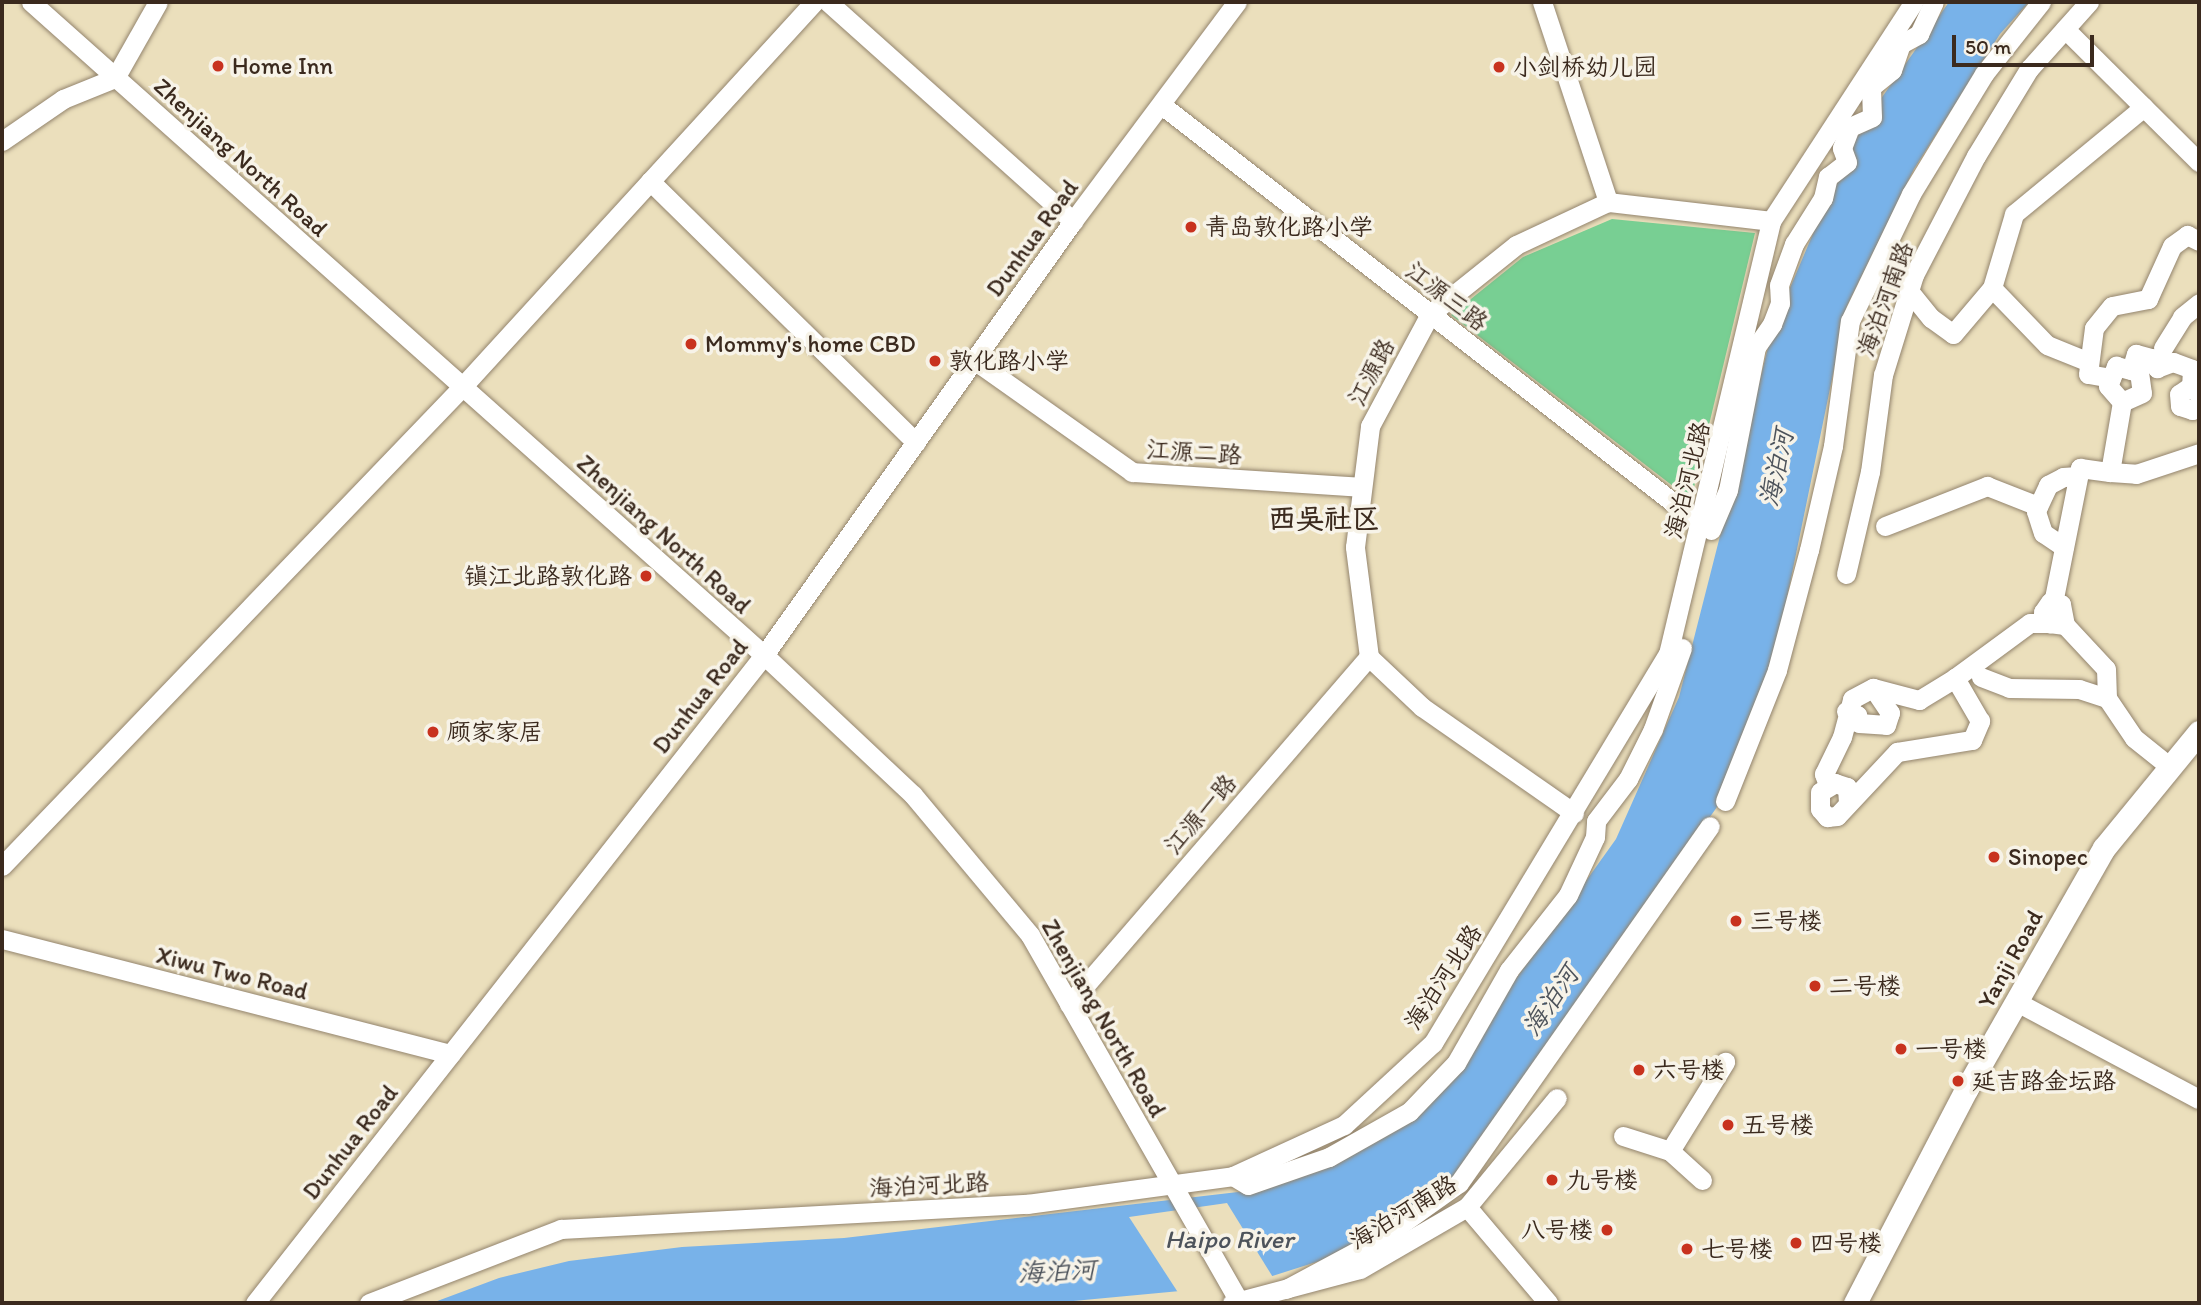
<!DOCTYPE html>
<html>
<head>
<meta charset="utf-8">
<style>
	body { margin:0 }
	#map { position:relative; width:2201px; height:1305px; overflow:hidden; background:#ebdfbc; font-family:Itim,"LXGW WenKai TC",sans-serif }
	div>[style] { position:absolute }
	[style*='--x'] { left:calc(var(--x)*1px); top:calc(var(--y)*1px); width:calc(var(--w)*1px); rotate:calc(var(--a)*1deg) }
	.green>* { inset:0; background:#78cf93 }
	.water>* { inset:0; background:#78b2e9 }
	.pier>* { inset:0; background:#ebdfbc }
	.roads { filter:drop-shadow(0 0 2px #93846d) drop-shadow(0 0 2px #93846d) }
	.minor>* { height:19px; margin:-9.5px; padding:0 9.5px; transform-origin:9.5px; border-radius:9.5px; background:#fff }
	.major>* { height:23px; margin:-11.5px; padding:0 11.5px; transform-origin:11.5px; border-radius:11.5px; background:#fff }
	.dots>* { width:19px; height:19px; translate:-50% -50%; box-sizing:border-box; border:4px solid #f7f3e8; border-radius:50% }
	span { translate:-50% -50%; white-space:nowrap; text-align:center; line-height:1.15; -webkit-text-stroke:7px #f7f3e8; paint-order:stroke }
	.poi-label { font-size:24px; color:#3b2a1e }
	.left { translate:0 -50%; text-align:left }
	.right { translate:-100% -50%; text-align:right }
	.street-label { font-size:24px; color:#3b2a1e }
	.water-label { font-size:26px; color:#4d535b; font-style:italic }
	.quarter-label { font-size:28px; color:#3b2a1e; font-weight:700 }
	.frame { position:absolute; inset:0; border:4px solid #3b2a1e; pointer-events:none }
	.scale { position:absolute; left:1952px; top:35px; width:142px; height:32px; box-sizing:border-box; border:4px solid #3b2a1e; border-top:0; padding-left:9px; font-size:21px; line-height:24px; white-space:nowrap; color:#3b2a1e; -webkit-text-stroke:5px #f7f3e8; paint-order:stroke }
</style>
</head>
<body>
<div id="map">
	<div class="green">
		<i style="clip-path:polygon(1612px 219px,1755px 233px,1691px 500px,1451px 315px,1523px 257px)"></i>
	</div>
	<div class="water">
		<i style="clip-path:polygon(1949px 2px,2029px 2px,2000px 34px,1914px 169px,1847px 306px,1773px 666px,1717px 807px,1453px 1179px,1387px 1230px,1329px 1258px,1244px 1285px,1052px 1303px,432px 1303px,499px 1278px,569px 1261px,682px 1247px,844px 1238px,1255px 1190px,1396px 1130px,1427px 1103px,1616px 839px,1679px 697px,1773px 328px,1854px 137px)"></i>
	</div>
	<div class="pier">
		<i style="clip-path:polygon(1227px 1203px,1274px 1279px,1245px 1288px,1179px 1294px,1129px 1217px)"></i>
	</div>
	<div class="roads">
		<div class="minor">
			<i style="--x:31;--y:2;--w:982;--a:41.7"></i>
			<i style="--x:764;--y:655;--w:204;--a:43.2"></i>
			<i style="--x:913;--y:795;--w:182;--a:50.1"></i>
			<i style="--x:1030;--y:935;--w:424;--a:60.3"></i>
			<i style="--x:828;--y:2;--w:329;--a:41.8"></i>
			<i style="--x:1542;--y:2;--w:211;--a:71.7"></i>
			<i style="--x:2065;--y:29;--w:189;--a:44.8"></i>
			<i style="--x:1163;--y:106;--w:683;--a:37.86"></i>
			<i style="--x:2;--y:141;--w:74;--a:-34.5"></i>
			<i style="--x:63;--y:99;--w:56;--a:-22"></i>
			<i style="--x:115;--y:78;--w:87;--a:-60.5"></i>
			<i style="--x:650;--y:181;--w:373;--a:44.5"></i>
			<i style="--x:1909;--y:291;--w:35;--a:51"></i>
			<i style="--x:1931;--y:318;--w:27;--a:36"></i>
			<i style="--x:1953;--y:334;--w:60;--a:-49.7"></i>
			<i style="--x:2163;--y:348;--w:36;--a:-58"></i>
			<i style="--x:2182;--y:317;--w:22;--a:-39"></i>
			<i style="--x:974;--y:360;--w:194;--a:35.3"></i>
			<i style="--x:1132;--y:472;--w:230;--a:3.7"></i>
			<i style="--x:2089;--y:362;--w:45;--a:-158"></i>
			<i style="--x:2047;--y:345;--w:79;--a:-134"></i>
			<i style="--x:1992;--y:288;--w:77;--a:-73.4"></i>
			<i style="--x:2014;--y:214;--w:168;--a:-39.5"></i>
			<i style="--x:2131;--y:370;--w:17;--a:-73"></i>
			<i style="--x:2136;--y:354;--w:16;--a:15"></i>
			<i style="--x:2151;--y:358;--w:12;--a:59"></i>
			<i style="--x:2157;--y:368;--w:17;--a:-21"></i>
			<i style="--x:2173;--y:362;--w:20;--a:20"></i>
			<i style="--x:2192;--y:369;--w:17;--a:93"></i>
			<i style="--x:2111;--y:378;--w:23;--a:-170"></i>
			<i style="--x:2088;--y:374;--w:46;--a:-82.6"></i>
			<i style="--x:2094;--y:328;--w:28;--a:-51"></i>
			<i style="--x:2112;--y:306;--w:37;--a:-11"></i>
			<i style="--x:2148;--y:299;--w:58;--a:-65.6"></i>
			<i style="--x:2172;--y:246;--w:19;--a:-36"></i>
			<i style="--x:2187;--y:235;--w:13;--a:27"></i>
			<i style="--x:2199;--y:395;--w:12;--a:-132"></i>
			<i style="--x:2191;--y:386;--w:14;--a:146"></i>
			<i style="--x:2179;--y:394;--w:12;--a:85"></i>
			<i style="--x:2180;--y:406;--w:13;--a:18"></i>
			<i style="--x:2192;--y:410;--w:8;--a:-23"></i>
			<i style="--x:2110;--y:472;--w:26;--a:4"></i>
			<i style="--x:2136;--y:474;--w:66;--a:-18.4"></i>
			<i style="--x:1885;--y:526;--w:110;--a:-21.4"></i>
			<i style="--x:1987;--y:486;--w:55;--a:21.4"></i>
			<i style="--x:1711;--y:530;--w:43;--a:-67"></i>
			<i style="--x:1728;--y:490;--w:146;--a:-78.9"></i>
			<i style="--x:1756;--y:347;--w:28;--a:-55"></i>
			<i style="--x:1772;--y:324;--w:22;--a:-69"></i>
			<i style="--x:1780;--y:303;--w:18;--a:-93"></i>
			<i style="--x:1779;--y:285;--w:44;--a:-69.9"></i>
			<i style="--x:1794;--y:244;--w:54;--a:-57.8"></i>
			<i style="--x:1823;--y:198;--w:22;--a:-77"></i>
			<i style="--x:1828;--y:177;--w:24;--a:-38"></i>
			<i style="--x:1847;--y:162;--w:15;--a:-110"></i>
			<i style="--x:1842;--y:148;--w:22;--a:-69"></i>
			<i style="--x:1850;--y:127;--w:24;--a:-24"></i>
			<i style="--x:1872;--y:117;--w:30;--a:-92"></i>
			<i style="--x:1871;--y:87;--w:27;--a:-39"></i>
			<i style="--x:1892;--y:70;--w:28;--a:-71"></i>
			<i style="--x:1901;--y:44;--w:21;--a:-29"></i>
			<i style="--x:1919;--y:34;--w:35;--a:-65"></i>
			<i style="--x:2064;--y:547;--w:25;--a:-146"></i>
			<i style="--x:2043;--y:533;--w:23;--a:-108"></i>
			<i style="--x:2036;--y:511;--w:29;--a:-65"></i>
			<i style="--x:2048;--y:485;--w:17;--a:-28"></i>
			<i style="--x:2063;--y:477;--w:14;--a:-4"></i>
			<i style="--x:1846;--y:574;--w:105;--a:-76.8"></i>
			<i style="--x:1870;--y:472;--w:98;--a:-82.4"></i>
			<i style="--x:1883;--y:375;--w:105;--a:-72.8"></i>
			<i style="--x:1914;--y:275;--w:134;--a:-62.5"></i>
			<i style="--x:1976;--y:156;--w:102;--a:-58.7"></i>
			<i style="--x:2029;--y:69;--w:90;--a:-48.2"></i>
			<i style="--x:2053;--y:603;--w:138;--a:-78.7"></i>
			<i style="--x:2080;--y:468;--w:30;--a:8"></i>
			<i style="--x:2110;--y:472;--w:71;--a:-80.3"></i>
			<i style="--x:2122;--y:402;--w:21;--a:-131"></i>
			<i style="--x:2108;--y:386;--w:22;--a:-68"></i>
			<i style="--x:2116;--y:366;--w:24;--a:15"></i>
			<i style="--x:2139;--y:372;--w:21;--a:82"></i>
			<i style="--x:2142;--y:393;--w:22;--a:156"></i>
			<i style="--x:2065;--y:625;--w:21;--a:-101"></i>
			<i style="--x:2061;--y:604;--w:11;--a:-170"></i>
			<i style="--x:2050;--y:602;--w:12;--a:125"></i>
			<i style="--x:2043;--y:612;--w:13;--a:61"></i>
			<i style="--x:2049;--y:623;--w:16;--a:7"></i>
			<i style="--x:2065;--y:625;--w:60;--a:47"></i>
			<i style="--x:2106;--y:669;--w:29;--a:88"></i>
			<i style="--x:1981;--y:677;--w:30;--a:21"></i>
			<i style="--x:2009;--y:688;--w:70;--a:0.8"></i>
			<i style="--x:2079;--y:689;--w:29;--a:18"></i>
			<i style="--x:2107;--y:698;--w:48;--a:56"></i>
			<i style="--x:2134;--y:738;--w:45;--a:38.7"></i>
			<i style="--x:1846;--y:711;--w:12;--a:20"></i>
			<i style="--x:1857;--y:715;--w:8;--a:76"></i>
			<i style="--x:1859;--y:723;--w:27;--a:4"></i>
			<i style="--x:1886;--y:725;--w:13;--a:-72"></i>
			<i style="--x:1890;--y:713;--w:30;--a:-124"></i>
			<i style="--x:1828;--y:785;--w:12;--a:-110"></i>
			<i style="--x:1824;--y:774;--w:41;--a:-64.1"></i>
			<i style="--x:1842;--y:737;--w:39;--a:-75"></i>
			<i style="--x:1852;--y:699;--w:24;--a:-28"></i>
			<i style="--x:1873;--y:688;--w:48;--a:14.6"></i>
			<i style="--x:1919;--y:700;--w:42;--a:-31.4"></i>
			<i style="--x:1725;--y:801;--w:141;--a:-68.3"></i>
			<i style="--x:1777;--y:670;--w:124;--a:-75.1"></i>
			<i style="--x:1809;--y:550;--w:107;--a:-77"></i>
			<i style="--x:1833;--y:446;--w:126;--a:-82.3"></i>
			<i style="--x:1850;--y:321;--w:141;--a:-64.3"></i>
			<i style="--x:1911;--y:194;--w:140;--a:-58.7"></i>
			<i style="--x:1984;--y:74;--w:92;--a:-51.6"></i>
			<i style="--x:1848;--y:802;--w:15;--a:-94"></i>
			<i style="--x:1847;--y:787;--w:13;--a:-162"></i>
			<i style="--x:1835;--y:783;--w:17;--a:149"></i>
			<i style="--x:1820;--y:792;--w:17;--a:90"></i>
			<i style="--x:1820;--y:809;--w:11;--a:49"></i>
			<i style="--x:1827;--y:817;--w:10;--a:-6"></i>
			<i style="--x:1837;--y:816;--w:88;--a:-46.8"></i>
			<i style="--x:1897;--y:752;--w:76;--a:-9.1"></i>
			<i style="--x:1972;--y:740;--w:21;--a:-67"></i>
			<i style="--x:1980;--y:721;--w:50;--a:-120.2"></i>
			<i style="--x:1955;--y:678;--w:93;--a:-36.3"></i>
			<i style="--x:2030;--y:623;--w:19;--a:0"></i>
			<i style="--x:1574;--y:813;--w:185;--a:-145.1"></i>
			<i style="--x:1422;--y:707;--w:73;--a:-136.7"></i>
			<i style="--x:1369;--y:657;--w:111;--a:-97.3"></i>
			<i style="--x:1355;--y:547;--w:122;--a:-82.9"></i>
			<i style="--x:1370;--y:426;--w:127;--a:-61.8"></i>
			<i style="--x:1430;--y:314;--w:110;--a:-38.7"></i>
			<i style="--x:1516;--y:245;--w:102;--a:-25.1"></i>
			<i style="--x:1608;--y:202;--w:164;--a:6.6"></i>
			<i style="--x:2;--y:866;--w:664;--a:-46.16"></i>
			<i style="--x:462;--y:387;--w:522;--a:-47.56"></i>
			<i style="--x:2;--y:939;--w:463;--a:14.4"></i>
			<i style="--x:2017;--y:1002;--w:206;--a:28.1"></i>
			<i style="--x:1069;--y:1004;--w:459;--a:-49.2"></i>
			<i style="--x:1623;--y:1136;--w:49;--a:17.7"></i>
			<i style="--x:1233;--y:1176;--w:17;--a:31"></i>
			<i style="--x:1248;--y:1185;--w:86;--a:-19.1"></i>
			<i style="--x:1329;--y:1157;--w:92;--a:-29.4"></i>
			<i style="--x:1409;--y:1112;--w:68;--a:-46.2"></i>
			<i style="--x:1456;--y:1063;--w:107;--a:-60.3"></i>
			<i style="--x:1509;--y:970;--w:95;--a:-51.8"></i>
			<i style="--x:1568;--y:895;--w:64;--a:-65"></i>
			<i style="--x:1595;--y:837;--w:16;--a:-86"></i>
			<i style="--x:1596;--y:821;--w:53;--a:-52.7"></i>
			<i style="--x:1628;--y:779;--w:56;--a:-63.4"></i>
			<i style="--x:1653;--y:729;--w:86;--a:-70.3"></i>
			<i style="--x:1702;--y:1180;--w:43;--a:-137.8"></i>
			<i style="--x:1670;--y:1151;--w:105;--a:-58.3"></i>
			<i style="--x:1467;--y:1207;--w:126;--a:49.8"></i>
			<i style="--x:1286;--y:1289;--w:110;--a:-28.2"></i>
			<i style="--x:1383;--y:1237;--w:93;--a:-35.4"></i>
			<i style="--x:1459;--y:1183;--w:436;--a:-54.9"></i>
			<i style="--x:255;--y:1303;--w:824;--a:-51.85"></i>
			<i style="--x:764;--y:655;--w:533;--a:-54.55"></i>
			<i style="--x:1073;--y:221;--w:274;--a:-53.2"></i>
			<i style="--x:369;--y:1303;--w:206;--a:-21.1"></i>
			<i style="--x:561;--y:1229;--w:467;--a:-3.1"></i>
			<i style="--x:1027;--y:1204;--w:208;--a:-7.7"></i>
			<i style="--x:1233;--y:1176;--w:122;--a:-24.7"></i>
			<i style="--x:1344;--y:1125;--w:121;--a:-42.7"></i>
			<i style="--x:1433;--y:1043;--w:454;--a:-58.9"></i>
			<i style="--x:1668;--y:654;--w:445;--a:-76.6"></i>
			<i style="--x:1771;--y:221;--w:262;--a:-56.9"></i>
			<i style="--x:1232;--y:1303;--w:132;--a:-14.9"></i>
			<i style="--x:1360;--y:1269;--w:124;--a:-30.1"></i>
			<i style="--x:1467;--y:1207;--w:141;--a:-50.5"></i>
		</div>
		<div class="major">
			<i style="--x:1855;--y:1303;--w:242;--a:-62.5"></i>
			<i style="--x:1967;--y:1088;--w:276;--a:-60.3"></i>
			<i style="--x:2104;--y:848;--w:150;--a:-50.7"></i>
		</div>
	</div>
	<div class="dots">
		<i style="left:218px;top:66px;background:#c8321e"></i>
		<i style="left:1499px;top:67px;background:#c8321e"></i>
		<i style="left:1191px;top:227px;background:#c8321e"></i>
		<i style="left:691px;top:344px;background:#c8321e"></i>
		<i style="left:935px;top:361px;background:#c8321e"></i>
		<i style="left:646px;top:576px;background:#c8321e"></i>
		<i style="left:433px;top:732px;background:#c8321e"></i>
		<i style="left:1994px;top:857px;background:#c8321e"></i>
		<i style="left:1736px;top:921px;background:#c8321e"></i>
		<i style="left:1815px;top:986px;background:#c8321e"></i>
		<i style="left:1901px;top:1049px;background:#c8321e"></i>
		<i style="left:1639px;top:1070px;background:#c8321e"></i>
		<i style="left:1958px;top:1081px;background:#c8321e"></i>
		<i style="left:1728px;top:1125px;background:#c8321e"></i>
		<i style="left:1552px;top:1180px;background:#c8321e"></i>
		<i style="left:1607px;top:1230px;background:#c8321e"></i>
		<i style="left:1796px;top:1243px;background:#c8321e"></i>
		<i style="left:1687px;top:1249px;background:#c8321e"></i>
	</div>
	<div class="poi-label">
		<span class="left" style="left:232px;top:66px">Home Inn</span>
		<span class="left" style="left:1513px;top:67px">小剑桥幼儿园</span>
		<span class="left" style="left:1205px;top:227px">青岛敦化路小学</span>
		<span class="left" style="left:705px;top:344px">Mommy's home CBD</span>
		<span class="left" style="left:949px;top:361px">敦化路小学</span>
		<span class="right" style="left:632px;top:576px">镇江北路敦化路</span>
		<span class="left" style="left:447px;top:732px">顾家家居</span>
		<span class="left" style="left:2008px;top:857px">Sinopec</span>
		<span class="left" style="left:1750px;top:921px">三号楼</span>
		<span class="left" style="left:1829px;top:986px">二号楼</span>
		<span class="left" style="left:1915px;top:1049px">一号楼</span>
		<span class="left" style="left:1653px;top:1070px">六号楼</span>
		<span class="left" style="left:1972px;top:1081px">延吉路金坛路</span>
		<span class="left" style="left:1742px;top:1125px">五号楼</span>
		<span class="left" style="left:1566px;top:1180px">九号楼</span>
		<span class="right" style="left:1593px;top:1230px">八号楼</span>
		<span class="left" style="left:1810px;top:1243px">四号楼</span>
		<span class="left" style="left:1701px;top:1249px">七号楼</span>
	</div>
	<div class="street-label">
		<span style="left:241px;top:157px;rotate:42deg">Zhenjiang North Road</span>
		<span style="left:1032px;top:238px;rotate:-54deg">Dunhua Road</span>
		<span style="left:1447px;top:296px;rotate:38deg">江源三路</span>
		<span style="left:1885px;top:299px;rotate:-70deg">海泊河南路</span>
		<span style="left:1371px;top:372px;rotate:-62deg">江源路</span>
		<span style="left:1194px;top:452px;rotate:4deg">江源二路</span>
		<span style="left:1687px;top:480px;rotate:-76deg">海泊河北路</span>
		<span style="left:664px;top:534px;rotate:42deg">Zhenjiang North Road</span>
		<span style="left:700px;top:696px;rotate:-52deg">Dunhua Road</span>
		<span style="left:1200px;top:814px;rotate:-49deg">江源一路</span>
		<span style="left:2010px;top:959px;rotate:-61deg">Yanji Road</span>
		<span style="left:232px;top:973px;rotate:14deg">Xiwu Two Road</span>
		<span style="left:1443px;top:977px;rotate:-57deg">海泊河北路</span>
		<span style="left:1104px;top:1018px;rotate:60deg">Zhenjiang North Road</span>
		<span style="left:350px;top:1142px;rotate:-52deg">Dunhua Road</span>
		<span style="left:929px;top:1185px;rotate:-3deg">海泊河北路</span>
		<span style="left:1403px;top:1212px;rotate:-31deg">海泊河南路</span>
	</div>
	<div class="water-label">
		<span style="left:1777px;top:468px;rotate:-78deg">海泊河</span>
		<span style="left:1551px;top:1001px;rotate:-56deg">海泊河</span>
		<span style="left:1229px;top:1240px">Haipo River</span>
		<span style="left:1057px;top:1272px;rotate:-3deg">海泊河</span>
	</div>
	<div class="quarter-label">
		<span style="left:1324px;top:518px">西吴社区</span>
	</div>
	<div class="frame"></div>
	<div class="scale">50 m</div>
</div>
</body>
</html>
